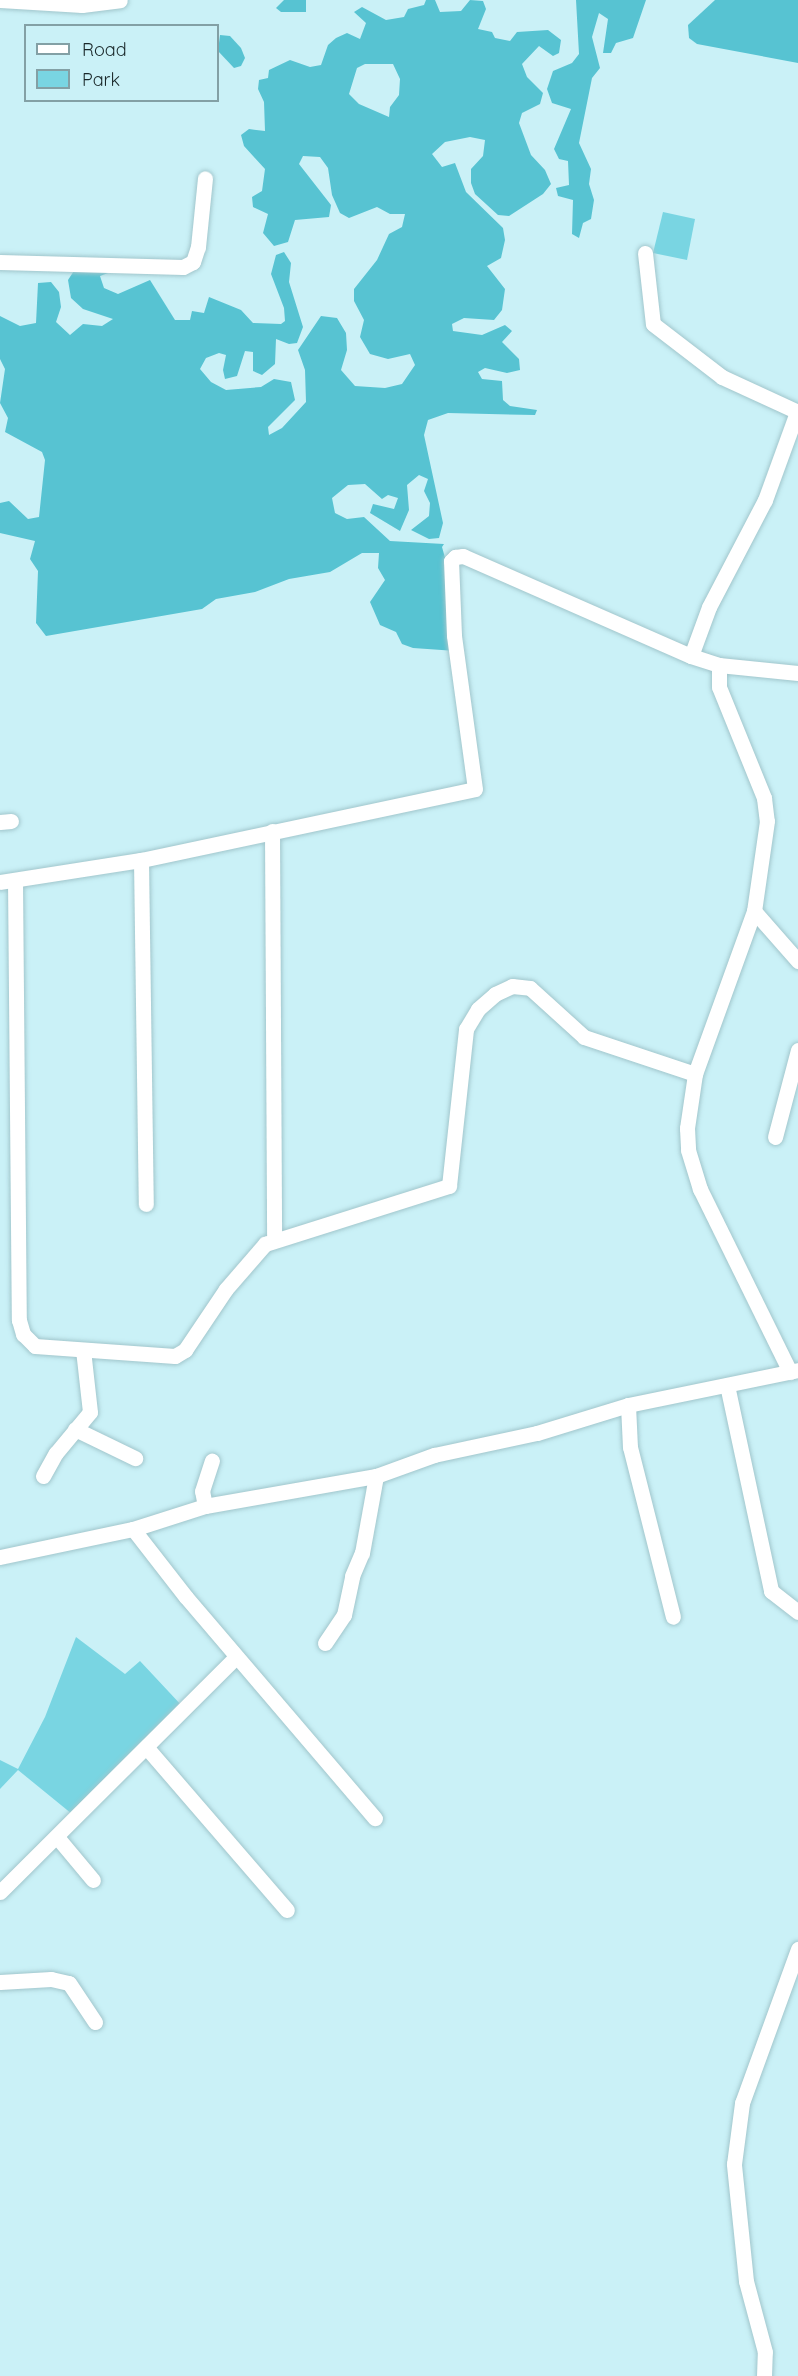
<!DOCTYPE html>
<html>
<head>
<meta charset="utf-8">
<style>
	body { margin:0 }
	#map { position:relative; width:798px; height:2376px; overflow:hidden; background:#caf1f7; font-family:Quicksand,sans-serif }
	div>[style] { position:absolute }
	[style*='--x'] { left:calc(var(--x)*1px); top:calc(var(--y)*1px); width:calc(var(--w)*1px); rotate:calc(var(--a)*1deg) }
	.green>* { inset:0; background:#79d5e2 }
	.forest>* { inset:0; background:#57c3d2 }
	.roads { filter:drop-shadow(0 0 2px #a1c6cc) drop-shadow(0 0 2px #a1c6cc) }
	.minor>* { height:15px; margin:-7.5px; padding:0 7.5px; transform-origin:7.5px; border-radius:7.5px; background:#fff }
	span { translate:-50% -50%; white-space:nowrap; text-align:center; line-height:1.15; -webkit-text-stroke:4.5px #caf1f7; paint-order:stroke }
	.legend { position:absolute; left:24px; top:24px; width:195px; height:78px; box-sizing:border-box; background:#caf1f7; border:2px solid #83a0a5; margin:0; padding:8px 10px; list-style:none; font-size:18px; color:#192729 }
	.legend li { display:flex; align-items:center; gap:12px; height:30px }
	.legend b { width:30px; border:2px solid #83a0a5 }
</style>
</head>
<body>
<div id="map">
	<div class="green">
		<i style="clip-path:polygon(663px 212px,695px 219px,687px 260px,653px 253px)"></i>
		<i style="clip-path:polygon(76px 1637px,125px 1674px,140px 1661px,183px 1707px,72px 1814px,18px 1770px,0 1789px,0 1760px,18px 1769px,45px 1717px)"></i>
	</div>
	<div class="forest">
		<i style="clip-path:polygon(284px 0,306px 0,306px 12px,281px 12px,276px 8px)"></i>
		<i style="clip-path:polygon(evenodd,426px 0,435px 0,440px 12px,461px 11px,470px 0,483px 1px,486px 9px,478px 29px,492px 32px,495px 38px,510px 41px,517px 32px,548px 30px,561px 40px,559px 53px,553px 56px,539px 46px,522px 64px,527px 77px,543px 93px,540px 104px,522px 113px,519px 123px,531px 155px,545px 170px,551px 184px,543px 194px,509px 216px,498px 215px,475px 194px,471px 183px,471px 169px,483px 156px,485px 140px,470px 137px,445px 142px,432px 154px,442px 167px,455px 163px,466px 192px,503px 228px,505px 240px,501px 258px,487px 266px,505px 289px,502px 310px,494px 320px,464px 318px,452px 324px,453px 331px,482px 335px,505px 325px,512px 331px,502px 342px,519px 359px,520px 370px,507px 373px,485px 368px,478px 372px,482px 379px,502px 381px,503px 400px,510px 406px,537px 410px,535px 415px,448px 413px,428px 420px,424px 435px,443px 523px,439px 538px,429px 539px,411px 530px,429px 516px,430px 503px,424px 491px,428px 479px,419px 475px,407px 485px,409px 510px,400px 531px,370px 513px,373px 504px,394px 509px,398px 498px,388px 495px,382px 499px,365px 484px,348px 485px,332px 498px,335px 513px,347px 519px,364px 517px,390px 541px,444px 544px,442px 547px,451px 579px,456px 651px,413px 648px,402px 644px,396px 632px,380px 625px,370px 602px,385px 580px,378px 568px,379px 553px,362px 553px,330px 572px,289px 579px,255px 592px,216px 599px,202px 609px,46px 636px,36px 623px,38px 571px,30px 559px,35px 541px,0 533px,0 503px,9px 501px,28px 519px,39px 517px,45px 460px,42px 452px,5px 432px,8px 418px,0 403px,5px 369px,0 359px,0 316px,20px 326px,36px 323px,38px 283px,51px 282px,59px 292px,61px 307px,56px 322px,70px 335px,83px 324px,102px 326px,113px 319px,83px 309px,71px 298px,68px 280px,81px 260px,110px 261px,108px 273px,100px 276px,104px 288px,118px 294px,150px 280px,175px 320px,190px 320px,192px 311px,204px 313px,209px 297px,241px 310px,253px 323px,281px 324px,285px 321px,284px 308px,271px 274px,276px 255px,284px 252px,291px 263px,289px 282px,303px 327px,297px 343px,289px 344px,276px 339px,275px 364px,262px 375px,253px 371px,253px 352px,245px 351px,237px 376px,225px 379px,223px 370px,226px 355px,219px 353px,206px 358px,200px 369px,211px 382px,226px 390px,261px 387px,274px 379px,291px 382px,295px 400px,268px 427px,269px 435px,282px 428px,306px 402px,305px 370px,298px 350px,321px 316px,337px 318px,346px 333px,347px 350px,341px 370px,355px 386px,385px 388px,402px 384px,415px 365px,410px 354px,388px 359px,370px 354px,360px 337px,364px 320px,354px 301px,354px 289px,377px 260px,389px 234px,402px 227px,405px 214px,390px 214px,377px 207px,349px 218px,340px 213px,332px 195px,328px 168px,320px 157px,303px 156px,299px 164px,331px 205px,329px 217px,295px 220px,288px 242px,274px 246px,263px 233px,268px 214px,253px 207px,252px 197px,262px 191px,265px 169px,244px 146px,241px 135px,249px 129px,265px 131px,264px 102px,258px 89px,259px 80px,268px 78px,269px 70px,290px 60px,310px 67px,321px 65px,328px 45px,336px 38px,347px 33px,360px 39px,366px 23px,354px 12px,362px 7px,386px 20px,404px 17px,408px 9px,424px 5px,426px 0,365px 64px,393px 64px,400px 79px,399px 95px,390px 107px,389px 117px,359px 104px,349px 94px,357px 68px,365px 64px)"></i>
		<i style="clip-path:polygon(576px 0,646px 0,633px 38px,616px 43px,611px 53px,603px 53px,608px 19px,599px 13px,592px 37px,600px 68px,592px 78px,579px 143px,591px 169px,589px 184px,594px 200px,591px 219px,583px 223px,579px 238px,572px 234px,573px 200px,558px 196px,556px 188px,569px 185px,568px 161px,559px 159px,554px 149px,571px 109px,552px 103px,547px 89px,553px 71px,572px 63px,579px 54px)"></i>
		<i style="clip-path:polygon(715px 0,798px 0,798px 63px,697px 44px,689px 38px,688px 25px)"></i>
		<i style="clip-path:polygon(220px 35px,230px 36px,241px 48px,245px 58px,241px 66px,234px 68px,218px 51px)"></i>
	</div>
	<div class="roads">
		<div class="minor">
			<i style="--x:0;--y:0;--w:82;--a:3.5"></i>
			<i style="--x:82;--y:5;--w:38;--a:-7"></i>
			<i style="--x:645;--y:253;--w:71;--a:83.6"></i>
			<i style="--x:653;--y:324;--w:87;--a:37.5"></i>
			<i style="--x:722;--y:377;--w:84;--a:24.7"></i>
			<i style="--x:0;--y:262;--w:183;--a:1.6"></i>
			<i style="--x:183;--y:267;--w:11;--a:-27"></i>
			<i style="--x:193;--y:262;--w:16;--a:-72"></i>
			<i style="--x:198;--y:247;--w:69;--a:-84.2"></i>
			<i style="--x:691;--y:656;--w:52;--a:-69.8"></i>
			<i style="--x:709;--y:607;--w:121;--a:-62.4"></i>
			<i style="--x:765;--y:500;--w:94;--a:-70"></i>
			<i style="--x:719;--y:665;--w:22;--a:90"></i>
			<i style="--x:719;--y:687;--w:120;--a:67.9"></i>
			<i style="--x:764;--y:798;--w:23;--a:83"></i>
			<i style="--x:767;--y:821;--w:91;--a:98.2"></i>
			<i style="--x:754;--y:911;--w:173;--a:109.9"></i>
			<i style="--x:695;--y:1074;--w:55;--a:98.4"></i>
			<i style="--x:687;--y:1128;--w:22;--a:87"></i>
			<i style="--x:688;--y:1150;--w:41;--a:72.9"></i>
			<i style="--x:700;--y:1189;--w:204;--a:63.8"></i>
			<i style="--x:0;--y:822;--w:11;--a:-5"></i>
			<i style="--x:272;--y:831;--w:408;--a:89.7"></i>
			<i style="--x:141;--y:860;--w:344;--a:89.2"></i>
			<i style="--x:15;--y:880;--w:440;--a:89.5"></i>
			<i style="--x:19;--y:1320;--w:15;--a:74"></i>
			<i style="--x:23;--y:1334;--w:17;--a:45"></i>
			<i style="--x:35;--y:1346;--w:140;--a:4.1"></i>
			<i style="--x:175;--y:1356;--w:12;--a:-31"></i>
			<i style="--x:185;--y:1350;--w:73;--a:-56.1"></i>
			<i style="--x:226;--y:1289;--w:60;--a:-49.1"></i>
			<i style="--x:265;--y:1244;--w:193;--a:-17.5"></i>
			<i style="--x:449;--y:1186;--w:158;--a:-83.8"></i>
			<i style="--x:466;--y:1029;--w:23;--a:-59"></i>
			<i style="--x:478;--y:1009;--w:23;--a:-41"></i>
			<i style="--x:495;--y:994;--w:19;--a:-25"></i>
			<i style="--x:512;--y:986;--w:18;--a:6"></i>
			<i style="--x:530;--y:988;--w:73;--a:42.2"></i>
			<i style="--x:584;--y:1037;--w:117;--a:18.4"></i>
			<i style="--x:0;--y:882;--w:143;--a:-8.9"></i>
			<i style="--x:141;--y:860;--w:341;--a:-12"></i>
			<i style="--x:475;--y:789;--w:155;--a:-97.8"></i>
			<i style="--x:454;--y:635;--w:74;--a:-92.3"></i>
			<i style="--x:451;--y:561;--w:6;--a:-45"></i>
			<i style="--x:455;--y:557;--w:8;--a:-7"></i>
			<i style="--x:463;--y:556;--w:249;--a:23.7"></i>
			<i style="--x:691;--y:656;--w:29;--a:18"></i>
			<i style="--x:719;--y:665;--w:79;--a:5.8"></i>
			<i style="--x:754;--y:911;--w:67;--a:48.7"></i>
			<i style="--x:775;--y:1137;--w:90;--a:-75.2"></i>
			<i style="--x:727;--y:1385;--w:211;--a:77.9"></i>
			<i style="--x:771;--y:1591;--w:34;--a:38"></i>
			<i style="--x:628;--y:1405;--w:42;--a:87.3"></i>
			<i style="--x:630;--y:1447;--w:175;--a:75.8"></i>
			<i style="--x:75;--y:1429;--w:67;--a:25.8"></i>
			<i style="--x:43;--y:1476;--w:26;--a:-61"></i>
			<i style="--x:56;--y:1453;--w:53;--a:-50.3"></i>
			<i style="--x:90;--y:1412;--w:62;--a:-96.4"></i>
			<i style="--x:205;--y:1506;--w:15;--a:-101"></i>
			<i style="--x:202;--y:1491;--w:32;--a:-72"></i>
			<i style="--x:133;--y:1529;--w:86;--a:52.1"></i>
			<i style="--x:186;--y:1597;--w:291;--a:49.5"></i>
			<i style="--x:0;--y:1557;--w:136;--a:-11.9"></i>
			<i style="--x:133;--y:1529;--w:76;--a:-17.7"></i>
			<i style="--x:205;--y:1506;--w:174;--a:-10"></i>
			<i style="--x:376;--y:1476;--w:62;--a:-19.9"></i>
			<i style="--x:434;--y:1455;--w:105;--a:-12.1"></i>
			<i style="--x:537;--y:1433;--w:95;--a:-17.1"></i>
			<i style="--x:628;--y:1405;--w:174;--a:-11.6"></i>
			<i style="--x:325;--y:1643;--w:34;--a:-56"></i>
			<i style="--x:344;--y:1615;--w:40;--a:-78"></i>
			<i style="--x:352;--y:1576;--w:25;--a:-67"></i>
			<i style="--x:362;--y:1553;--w:78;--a:-79.7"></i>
			<i style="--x:147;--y:1748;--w:214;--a:49.2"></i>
			<i style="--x:57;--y:1837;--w:56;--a:50.1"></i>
			<i style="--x:0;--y:1892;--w:333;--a:-44.9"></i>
			<i style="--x:0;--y:1982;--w:51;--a:-3.4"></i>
			<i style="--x:51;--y:1979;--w:18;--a:13"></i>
			<i style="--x:69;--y:1983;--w:47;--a:56.3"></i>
			<i style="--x:764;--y:2376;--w:24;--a:-88"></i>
			<i style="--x:765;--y:2352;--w:73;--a:-105"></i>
			<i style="--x:746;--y:2281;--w:118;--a:-95.9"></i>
			<i style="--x:734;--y:2164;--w:62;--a:-82.5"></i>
			<i style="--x:742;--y:2103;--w:164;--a:-70"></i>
		</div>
	</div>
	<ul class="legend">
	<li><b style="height:8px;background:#fff"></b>Road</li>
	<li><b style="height:16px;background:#79d5e2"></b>Park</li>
	</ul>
</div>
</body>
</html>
